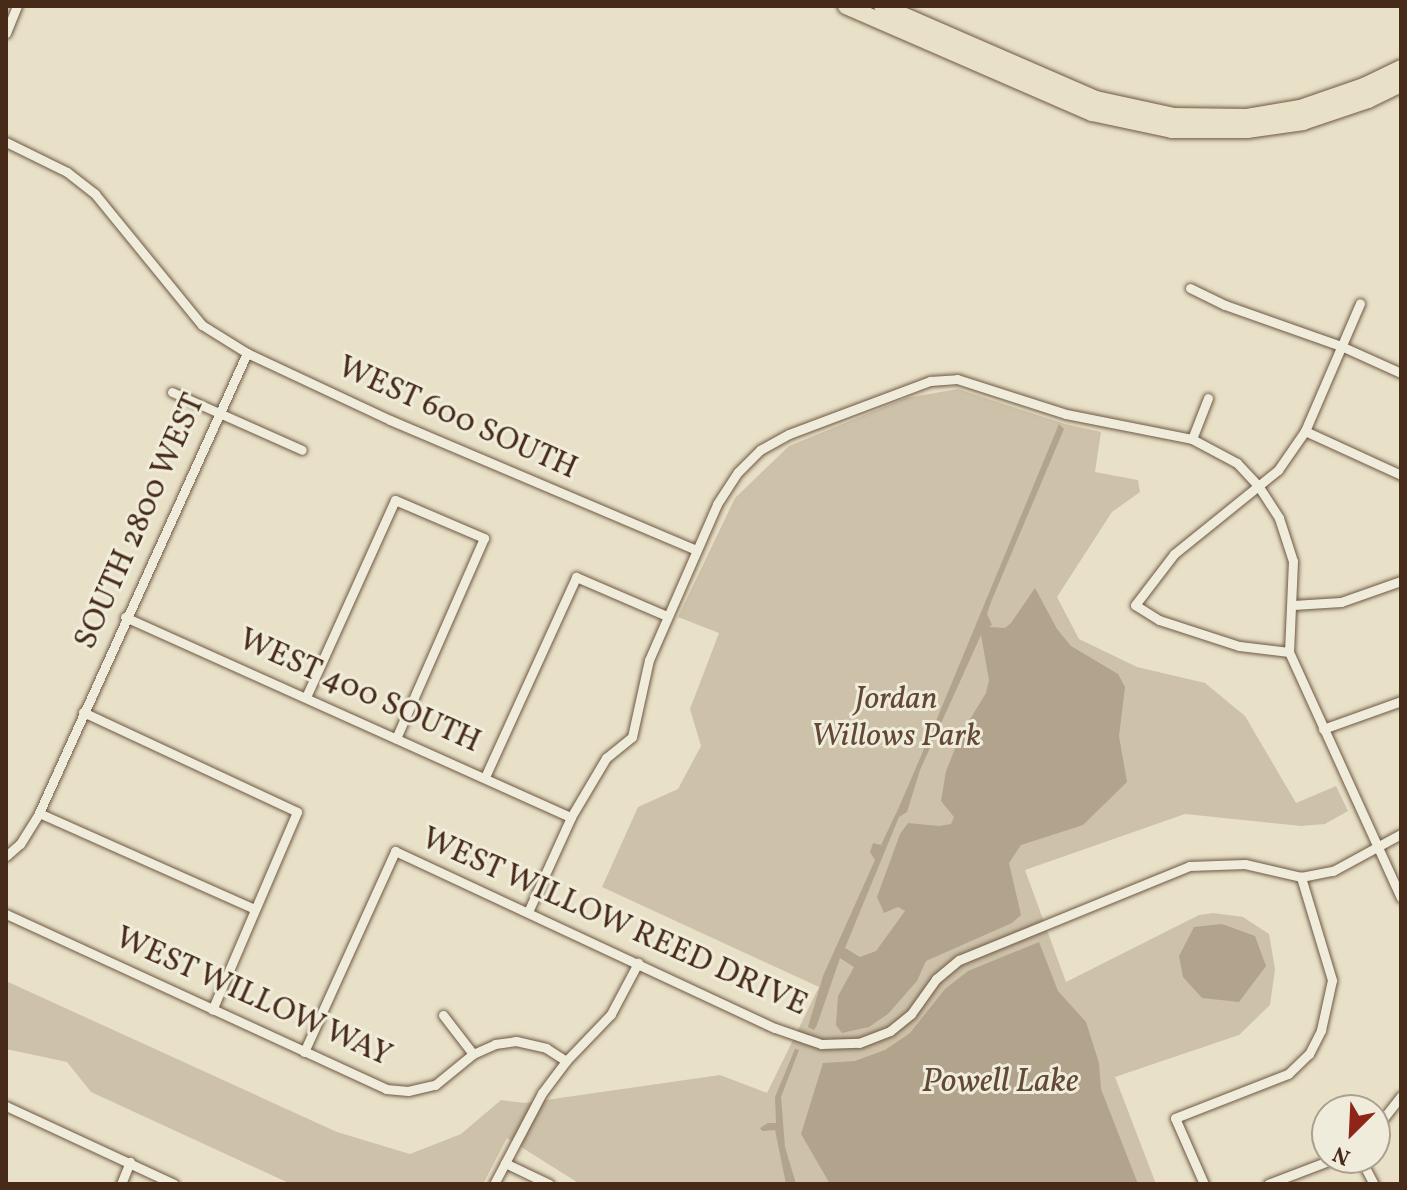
<!DOCTYPE html>
<html>
<head>
<meta charset="utf-8">
<style>
	body { margin:0 }
	#map { position:relative; width:1407px; height:1190px; overflow:hidden; background:#e8e1c7; font-family:Vollkorn,serif }
	div>[style] { position:absolute }
	[style*='--x'] { left:calc(var(--x)*1px); top:calc(var(--y)*1px); width:calc(var(--w)*1px); rotate:calc(var(--a)*1deg) }
	.green>* { inset:0; background:#cdc2a9 }
	.water>* { inset:0; background:#b1a38c }
	.roads { filter:drop-shadow(0 0 2px #6f5844) drop-shadow(0 0 2px #6f5844) }
	.street>* { height:9px; margin:-4.5px; padding:0 4.5px; transform-origin:4.5px; border-radius:4.5px; background:#f0ecdb }
	.highway>* { height:16px; margin:-8px; padding:0 8px; transform-origin:8px; border-radius:8px; background:#e8e1c7 }
	span { translate:-50% -50%; white-space:nowrap; text-align:center; line-height:1.15; -webkit-text-stroke:6px #f0ecdb; paint-order:stroke }
	.street-label { font-size:32px; color:#472a18 }
	.park-label { font-size:32px; color:#624835; font-style:italic }
	.water-label { font-size:34px; color:#624835; font-style:italic }
	.frame { position:absolute; inset:0; border:8px solid #472a18; pointer-events:none }
	.north { position:absolute; left:1311px; top:1094px; width:80px; height:80px; box-sizing:border-box; background:#f0ecdb; border:2px solid #ac9e8d; border-radius:50%; rotate:204deg; font-size:22px; font-weight:700; line-height:32px; text-align:center; color:#472a18 }
	.north::after { content:''; display:block; margin:auto; width:28px; height:36px; background:#8f2418; clip-path:polygon(50% 0,100% 100%,50% 72%,0 100%) }
</style>
</head>
<body>
<div id="map">
	<div class="green">
		<i style="clip-path:polygon(958px 389px,1065px 424px,1101px 432px,1095px 472px,1138px 480px,1140px 492px,1112px 512px,1057px 597px,1079px 639px,1137px 667px,1205px 683px,1245px 716px,1296px 803px,1336px 786px,1348px 811px,1325px 824px,1301px 826px,1185px 814px,1025px 870px,1066px 982px,1199px 915px,1213px 913px,1243px 917px,1269px 934px,1275px 969px,1270px 1005px,1239px 1035px,1115px 1077px,1156px 1184px,580px 1184px,507px 1138px,483px 1184px,291px 1184px,91px 1092px,67px 1062px,6px 1049px,6px 981px,337px 1132px,410px 1154px,461px 1134px,501px 1100px,525px 1103px,720px 1075px,767px 1093px,819px 987px,602px 887px,638px 807px,678px 789px,701px 746px,690px 709px,719px 633px,678px 617px,735px 498px,789px 446px,906px 398px)"></i>
	</div>
	<div class="water">
		<i style="clip-path:polygon(evenodd,1059px 424px,1064px 429px,991px 602px,987px 614px,992px 625px,989px 627px,1005px 628px,1011px 623px,1035px 588px,1057px 629px,1071px 646px,1118px 674px,1125px 687px,1119px 736px,1127px 782px,1083px 825px,1021px 845px,1009px 863px,1021px 915px,1012px 923px,926px 961px,917px 981px,888px 1014px,869px 1027px,842px 1033px,836px 1025px,838px 996px,854px 967px,840px 958px,817px 1025px,814px 1030px,808px 1027px,823px 976px,875px 860px,870px 852px,873px 843px,881px 845px,899px 807px,924px 749px,920px 741px,931px 733px,1059px 424px,981px 635px,989px 680px,986px 693px,961px 734px,946px 771px,941px 801px,954px 817px,951px 824px,939px 826px,908px 823px,900px 834px,877px 897px,884px 913px,898px 907px,905px 911px,876px 951px,860px 957px,845px 948px,899px 817px,907px 812px,920px 770px,981px 635px)"></i>
		<i style="clip-path:polygon(1222px 924px,1255px 936px,1266px 966px,1239px 1002px,1202px 998px,1183px 977px,1179px 956px,1194px 927px)"></i>
		<i style="clip-path:polygon(1039px 942px,1058px 991px,1086px 1022px,1099px 1063px,1101px 1089px,1138px 1184px,830px 1184px,801px 1134px,823px 1063px,855px 1061px,885px 1050px,910px 1033px,945px 989px,968px 971px)"></i>
		<i style="clip-path:polygon(795px 1049px,799px 1050px,781px 1097px,785px 1147px,796px 1184px,786px 1184px,775px 1130px,762px 1131px,760px 1128px,768px 1123px,776px 1123px,775px 1097px)"></i>
	</div>
	<div class="roads">
		<div class="street">
			<i style="--x:6;--y:33;--w:29;--a:-68"></i>
			<i style="--x:6;--y:142;--w:68;--a:26.2"></i>
			<i style="--x:67;--y:172;--w:36;--a:38"></i>
			<i style="--x:95;--y:194;--w:169;--a:50.8"></i>
			<i style="--x:202;--y:325;--w:53;--a:31.9"></i>
			<i style="--x:247;--y:353;--w:158;--a:25.1"></i>
			<i style="--x:390;--y:420;--w:333;--a:23"></i>
			<i style="--x:1190;--y:288;--w:39;--a:26"></i>
			<i style="--x:1225;--y:305;--w:123;--a:19.5"></i>
			<i style="--x:1341;--y:346;--w:66;--a:24.2"></i>
			<i style="--x:172;--y:392;--w:142;--a:24"></i>
			<i style="--x:1305;--y:431;--w:106;--a:24.6"></i>
			<i style="--x:1192;--y:439;--w:44;--a:-68.7"></i>
			<i style="--x:1293;--y:605;--w:48;--a:-3.6"></i>
			<i style="--x:1341;--y:602;--w:64;--a:-19.3"></i>
			<i style="--x:125;--y:617;--w:489;--a:24.2"></i>
			<i style="--x:1289;--y:652;--w:50;--a:-173.2"></i>
			<i style="--x:1239;--y:646;--w:84;--a:-162"></i>
			<i style="--x:1159;--y:620;--w:28;--a:-148"></i>
			<i style="--x:1135;--y:605;--w:64;--a:-52.6"></i>
			<i style="--x:1174;--y:554;--w:134;--a:-38.9"></i>
			<i style="--x:1278;--y:470;--w:47;--a:-55.3"></i>
			<i style="--x:1305;--y:431;--w:139;--a:-66.7"></i>
			<i style="--x:306;--y:697;--w:216;--a:-65.7"></i>
			<i style="--x:395;--y:500;--w:97;--a:23.1"></i>
			<i style="--x:484;--y:538;--w:219;--a:113.7"></i>
			<i style="--x:83;--y:712;--w:236;--a:25"></i>
			<i style="--x:297;--y:812;--w:215;--a:113.2"></i>
			<i style="--x:1323;--y:729;--w:83;--a:-19.7"></i>
			<i style="--x:485;--y:777;--w:220;--a:-65.5"></i>
			<i style="--x:576;--y:577;--w:99;--a:23.2"></i>
			<i style="--x:39;--y:813;--w:236;--a:24"></i>
			<i style="--x:6;--y:856;--w:18;--a:-41"></i>
			<i style="--x:20;--y:844;--w:36;--a:-58"></i>
			<i style="--x:39;--y:813;--w:505;--a:-65.67"></i>
			<i style="--x:528;--y:912;--w:104;--a:-65.6"></i>
			<i style="--x:571;--y:817;--w:69;--a:-59.3"></i>
			<i style="--x:606;--y:758;--w:33;--a:-39"></i>
			<i style="--x:632;--y:737;--w:79;--a:-77.6"></i>
			<i style="--x:649;--y:660;--w:170;--a:-66.4"></i>
			<i style="--x:717;--y:504;--w:38;--a:-57"></i>
			<i style="--x:738;--y:472;--w:31;--a:-45"></i>
			<i style="--x:760;--y:450;--w:33;--a:-29"></i>
			<i style="--x:789;--y:434;--w:151;--a:-20.6"></i>
			<i style="--x:930;--y:381;--w:27;--a:-4"></i>
			<i style="--x:957;--y:379;--w:114;--a:17.8"></i>
			<i style="--x:1066;--y:414;--w:128;--a:11.2"></i>
			<i style="--x:1192;--y:439;--w:51;--a:28.1"></i>
			<i style="--x:1237;--y:463;--w:33;--a:47"></i>
			<i style="--x:1259;--y:487;--w:37;--a:57"></i>
			<i style="--x:1279;--y:518;--w:45;--a:72"></i>
			<i style="--x:1293;--y:561;--w:91;--a:92.5"></i>
			<i style="--x:1289;--y:652;--w:270;--a:65.5"></i>
			<i style="--x:6;--y:914;--w:418;--a:24.7"></i>
			<i style="--x:386;--y:1089;--w:22;--a:5"></i>
			<i style="--x:408;--y:1091;--w:28;--a:-13"></i>
			<i style="--x:435;--y:1085;--w:49;--a:-39.2"></i>
			<i style="--x:473;--y:1054;--w:24;--a:-24"></i>
			<i style="--x:495;--y:1044;--w:21;--a:-8"></i>
			<i style="--x:516;--y:1041;--w:31;--a:13"></i>
			<i style="--x:546;--y:1048;--w:24;--a:33"></i>
			<i style="--x:443;--y:1015;--w:49;--a:52.4"></i>
			<i style="--x:304;--y:1052;--w:221;--a:-65.6"></i>
			<i style="--x:395;--y:851;--w:419;--a:25"></i>
			<i style="--x:775;--y:1028;--w:49;--a:19.2"></i>
			<i style="--x:821;--y:1044;--w:38;--a:-2"></i>
			<i style="--x:859;--y:1043;--w:33;--a:-21"></i>
			<i style="--x:890;--y:1031;--w:27;--a:-39"></i>
			<i style="--x:911;--y:1014;--w:43;--a:-54.5"></i>
			<i style="--x:936;--y:979;--w:30;--a:-40"></i>
			<i style="--x:959;--y:960;--w:248;--a:-22.2"></i>
			<i style="--x:1189;--y:866;--w:56;--a:-2"></i>
			<i style="--x:1245;--y:864;--w:57;--a:13.1"></i>
			<i style="--x:1301;--y:877;--w:33;--a:-11"></i>
			<i style="--x:1333;--y:871;--w:77;--a:-28.6"></i>
			<i style="--x:6;--y:1106;--w:185;--a:24.9"></i>
			<i style="--x:1375;--y:1129;--w:42;--a:-51.8"></i>
			<i style="--x:1360;--y:1158;--w:30;--a:62"></i>
			<i style="--x:505;--y:1163;--w:49;--a:25.5"></i>
			<i style="--x:121;--y:1184;--w:24;--a:-68"></i>
			<i style="--x:494;--y:1184;--w:103;--a:-62.2"></i>
			<i style="--x:542;--y:1093;--w:40;--a:-53"></i>
			<i style="--x:566;--y:1061;--w:65;--a:-46.2"></i>
			<i style="--x:611;--y:1014;--w:58;--a:-62.1"></i>
			<i style="--x:1204;--y:1184;--w:72;--a:-113.7"></i>
			<i style="--x:1175;--y:1118;--w:121;--a:-21.3"></i>
			<i style="--x:1288;--y:1074;--w:29;--a:-44"></i>
			<i style="--x:1309;--y:1054;--w:27;--a:-63"></i>
			<i style="--x:1321;--y:1030;--w:51;--a:-77.6"></i>
			<i style="--x:1332;--y:980;--w:108;--a:-106.8"></i>
			<i style="--x:1268;--y:1184;--w:73;--a:-20.9"></i>
		</div>
		<div class="highway">
			<i style="--x:846;--y:6;--w:268;--a:23.5"></i>
			<i style="--x:1092;--y:113;--w:82;--a:12"></i>
			<i style="--x:1172;--y:130;--w:75;--a:0"></i>
			<i style="--x:1247;--y:130;--w:57;--a:-8.1"></i>
			<i style="--x:1303;--y:122;--w:69;--a:-18.7"></i>
			<i style="--x:1368;--y:100;--w:37;--a:-26"></i>
			<i style="--x:882;--y:6;--w:233;--a:23.5"></i>
			<i style="--x:1096;--y:99;--w:80;--a:12.3"></i>
			<i style="--x:1174;--y:116;--w:73;--a:0.8"></i>
			<i style="--x:1247;--y:117;--w:54;--a:-9.6"></i>
			<i style="--x:1300;--y:108;--w:68;--a:-19"></i>
			<i style="--x:1364;--y:86;--w:41;--a:-25.9"></i>
		</div>
	</div>
	<div class="street-label">
		<span style="left:457px;top:419px;rotate:24deg">WEST 600 SOUTH</span>
		<span style="left:141px;top:522px;rotate:-66deg">SOUTH 2800 WEST</span>
		<span style="left:359px;top:692px;rotate:24deg">WEST 400 SOUTH</span>
		<span style="left:614px;top:923px;rotate:24deg">WEST WILLOW REED DRIVE</span>
		<span style="left:253px;top:998px;rotate:24deg">WEST WILLOW WAY</span>
	</div>
	<div class="park-label">
		<span style="left:896px;top:719px">Jordan<br>Willows Park</span>
	</div>
	<div class="water-label">
		<span style="left:1000px;top:1083px">Powell Lake</span>
	</div>
	<div class="frame"></div>
	<div class="north">N</div>
</div>
</body>
</html>
